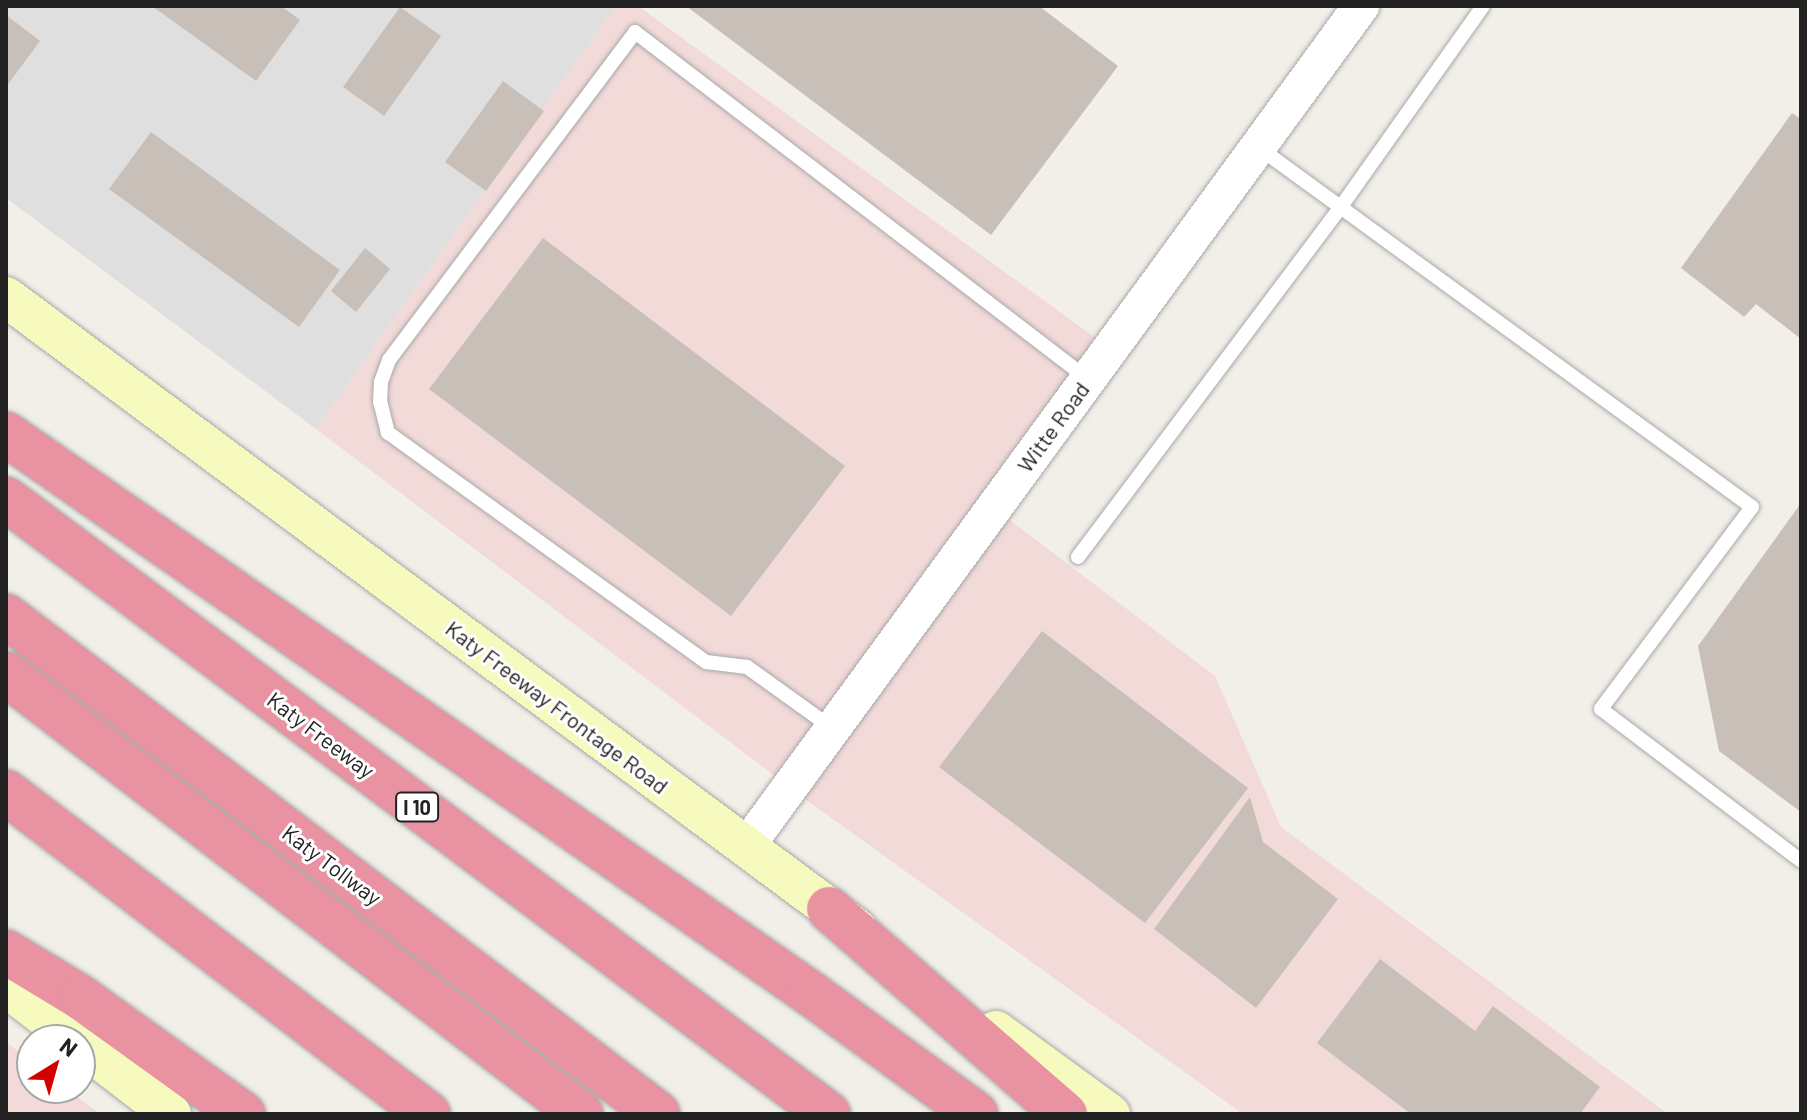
<!DOCTYPE html>
<html>
<head>
<meta charset="utf-8">
<style>
	body { margin:0 }
	#map { position:relative; width:1807px; height:1120px; overflow:hidden; background:#f2efe9; font-family:Barlow,sans-serif }
	div>[style] { position:absolute }
	[style*='--x'] { left:calc(var(--x)*1px); top:calc(var(--y)*1px); width:calc(var(--w)*1px); rotate:calc(var(--a)*1deg) }
	.residential>* { inset:0; background:#e0dfdf }
	.commercial>* { inset:0; background:#f2dad9 }
	.building>* { inset:0; background:#c7bfb8 }
	.roads { filter:drop-shadow(0 0 2px #a9a9a9) drop-shadow(0 0 2px #a9a9a9) }
	.service>* { height:14px; margin:-7px; padding:0 7px; transform-origin:7px; border-radius:7px; background:#fff }
	.tertiary>* { height:36px; margin:-18px; padding:0 18px; transform-origin:18px; border-radius:18px; background:#fff }
	.secondary>* { height:40px; margin:-20px; padding:0 20px; transform-origin:20px; border-radius:20px; background:#f7fabf }
	.motorway>* { height:44px; margin:-22px; padding:0 22px; transform-origin:22px; border-radius:22px; background:#e892a2 }
	span { translate:-50% -50%; white-space:nowrap; text-align:center; line-height:1.15; -webkit-text-stroke:6px #fff; paint-order:stroke }
	.shield-label span { padding:2px 6px; background:#fff; border:2px solid; border-radius:6px; -webkit-text-stroke-width:0 }
	.shield-label { font-size:20px; color:#222; font-weight:700 }
	.street-label { font-size:22px; color:#222 }
	.frame { position:absolute; inset:0; border:8px solid #222; pointer-events:none }
	.north { position:absolute; left:16px; top:1024px; width:80px; height:80px; box-sizing:border-box; background:#fff; border:2px solid #a7a7a7; border-radius:50%; rotate:37deg; font-size:22px; font-weight:700; line-height:32px; text-align:center; color:#222 }
	.north::after { content:''; display:block; margin:auto; width:28px; height:36px; background:#d40000; clip-path:polygon(50% 0,100% 100%,50% 72%,0 100%) }
</style>
</head>
<body>
<div id="map">
	<div class="residential">
		<i style="clip-path:polygon(6px 6px,616px 6px,316px 429px,6px 198px)"></i>
	</div>
	<div class="commercial">
		<i style="clip-path:polygon(616px 6px,638px 6px,1115px 352px,998px 511px,1215px 676px,1281px 827px,1668px 1114px,1243px 1114px,812px 804px,316px 429px)"></i>
		<i style="clip-path:polygon(6px 1042px,32px 1062px,32px 1088px,66px 1088px,100px 1114px,6px 1114px)"></i>
	</div>
	<div class="building">
		<i style="clip-path:polygon(152px 6px,281px 6px,300px 20px,256px 81px)"></i>
		<i style="clip-path:polygon(686px 6px,1039px 6px,1118px 66px,991px 235px)"></i>
		<i style="clip-path:polygon(400px 7px,441px 36px,384px 116px,343px 87px)"></i>
		<i style="clip-path:polygon(6px 15px,40px 41px,6px 87px)"></i>
		<i style="clip-path:polygon(503px 81px,544px 111px,486px 191px,445px 162px)"></i>
		<i style="clip-path:polygon(1792px 113px,1801px 119px,1801px 339px,1756px 304px,1744px 317px,1681px 268px)"></i>
		<i style="clip-path:polygon(151px 132px,340px 270px,299px 327px,109px 189px)"></i>
		<i style="clip-path:polygon(543px 238px,845px 466px,731px 616px,429px 389px)"></i>
		<i style="clip-path:polygon(365px 248px,390px 269px,356px 312px,331px 291px)"></i>
		<i style="clip-path:polygon(1801px 503px,1801px 812px,1719px 751px,1698px 646px)"></i>
		<i style="clip-path:polygon(1042px 631px,1248px 788px,1145px 923px,939px 767px)"></i>
		<i style="clip-path:polygon(1250px 797px,1263px 842px,1338px 899px,1256px 1008px,1154px 929px)"></i>
		<i style="clip-path:polygon(1380px 959px,1475px 1031px,1493px 1006px,1600px 1087px,1580px 1114px,1411px 1114px,1317px 1043px)"></i>
	</div>
	<div class="roads">
		<div class="service">
			<i style="--x:1258;--y:147;--w:611;--a:36.08"></i>
			<i style="--x:1752;--y:507;--w:252;--a:126.8"></i>
			<i style="--x:1601;--y:709;--w:251;--a:37.2"></i>
			<i style="--x:1078;--y:557;--w:436;--a:-53.1"></i>
			<i style="--x:1340;--y:208;--w:247;--a:-54.7"></i>
			<i style="--x:832;--y:728;--w:105;--a:-144.3"></i>
			<i style="--x:747;--y:667;--w:41;--a:-173"></i>
			<i style="--x:706;--y:662;--w:392;--a:-144.2"></i>
			<i style="--x:388;--y:433;--w:32;--a:-104"></i>
			<i style="--x:380;--y:402;--w:20;--a:-87"></i>
			<i style="--x:381;--y:382;--w:23;--a:-70"></i>
			<i style="--x:389;--y:360;--w:410;--a:-53.1"></i>
			<i style="--x:635;--y:32;--w:571;--a:37.45"></i>
		</div>
		<div class="tertiary">
			<i style="--x:746;--y:847;--w:1042;--a:-53.82"></i>
		</div>
		<div class="secondary">
			<i style="--x:6;--y:297;--w:1060;--a:36.6"></i>
			<i style="--x:6;--y:987;--w:87;--a:37.5"></i>
			<i style="--x:996;--y:1031;--w:141;--a:36.1"></i>
			<i style="--x:80;--y:1044;--w:115;--a:37.6"></i>
		</div>
		<div class="motorway">
			<i style="--x:6;--y:434;--w:979;--a:34.81"></i>
			<i style="--x:810;--y:993;--w:205;--a:36.1"></i>
			<i style="--x:6;--y:499;--w:1027;--a:36.8"></i>
			<i style="--x:6;--y:616;--w:820;--a:37.37"></i>
			<i style="--x:6;--y:674;--w:724;--a:37.42"></i>
			<i style="--x:6;--y:792;--w:531;--a:37.34"></i>
			<i style="--x:829;--y:909;--w:313;--a:41"></i>
			<i style="--x:6;--y:952;--w:87;--a:31.3"></i>
			<i style="--x:80;--y:997;--w:201;--a:35.7"></i>
		</div>
	</div>
	<div class="shield-label">
		<span style="left:417px;top:807px">I 10</span>
	</div>
	<div class="street-label">
		<span style="left:1053px;top:427px;rotate:-54deg">Witte Road</span>
		<span style="left:557px;top:707px;rotate:37deg">Katy Freeway Frontage Road</span>
		<span style="left:321px;top:735px;rotate:37deg">Katy Freeway</span>
		<span style="left:332px;top:865px;rotate:37deg">Katy Tollway</span>
	</div>
	<div class="frame"></div>
	<div class="north">N</div>
</div>
</body>
</html>
